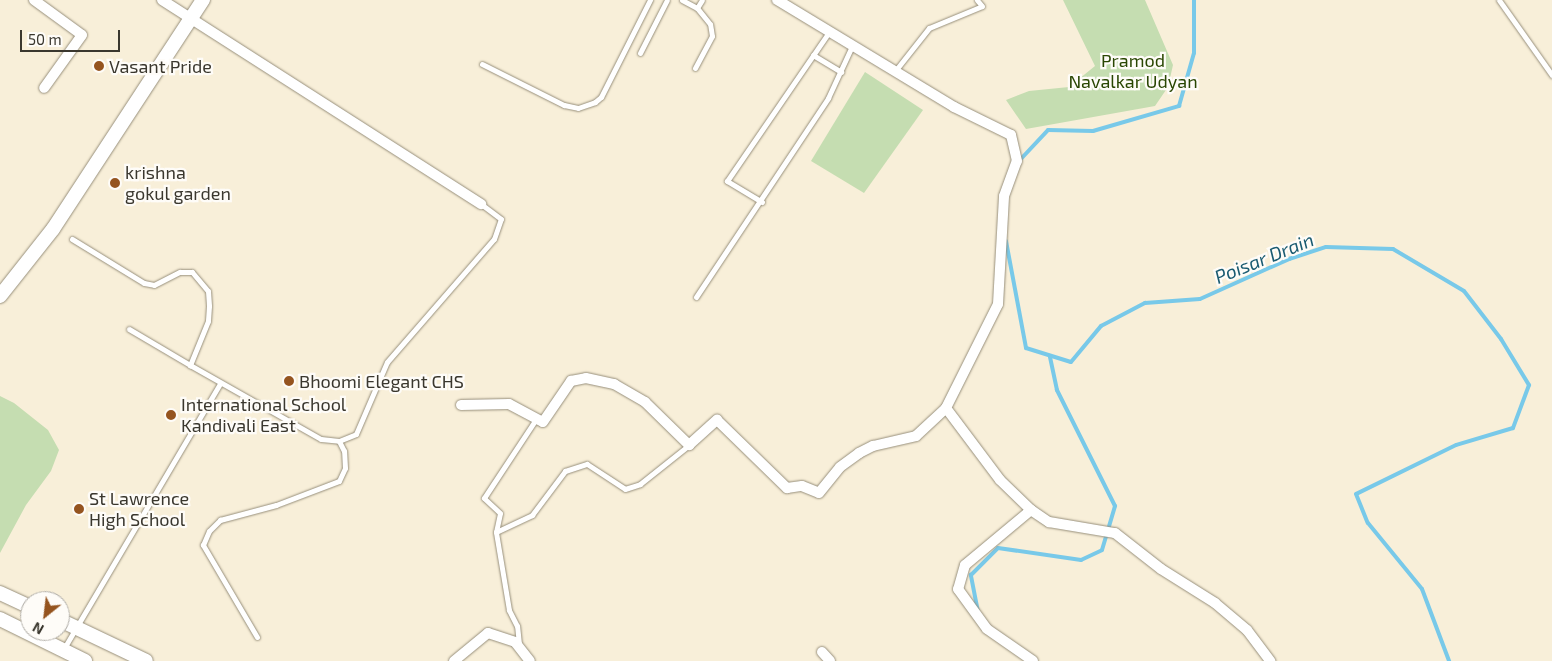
<!DOCTYPE html>
<html>
<head>
<meta charset="utf-8">
<style>
	body { margin:0 }
	#map { position:relative; width:1552px; height:661px; overflow:hidden; background:#f8efd9; font-family:"Exo 2",sans-serif }
	div>[style] { position:absolute }
	[style*='--x'] { left:calc(var(--x)*1px); top:calc(var(--y)*1px); width:calc(var(--w)*1px); rotate:calc(var(--a)*1deg) }
	.green>* { inset:0; background:#c5ddb1 }
	.stream>* { height:4px; margin:-2px; padding:0 2px; transform-origin:2px; border-radius:2px; background:#78c9e9 }
	.roads { filter:drop-shadow(0 0 1px #978f7b) drop-shadow(0 0 1px #978f7b) }
	.service>* { height:5px; margin:-2.5px; padding:0 2.5px; transform-origin:2.5px; border-radius:2.5px; background:#fff }
	.minor>* { height:10px; margin:-5px; padding:0 5px; transform-origin:5px; border-radius:5px; background:#fff }
	.tertiary>* { height:14px; margin:-7px; padding:0 7px; transform-origin:7px; border-radius:7px; background:#fff }
	.dots>* { width:14px; height:14px; translate:-50% -50%; box-sizing:border-box; border:2px solid #fefcf8; border-radius:50% }
	span { translate:-50% -50%; white-space:nowrap; text-align:center; line-height:1.15; -webkit-text-stroke:4.5px #fefcf8; paint-order:stroke }
	.park-label { font-size:18px; color:#294602 }
	.poi-label { font-size:18px; color:#3a372e }
	.left { translate:0 -50%; text-align:left }
	.water-label { font-size:19px; color:#1a5b71; font-style:italic }
	.north { position:absolute; left:20px; top:591px; width:50px; height:50px; box-sizing:border-box; background:#fefcf8; border:1px solid #b0ada7; border-radius:50%; rotate:209deg; font-size:14px; font-weight:700; line-height:20px; text-align:center; color:#3a372e }
	.north::after { content:''; display:block; margin:auto; width:18px; height:22px; background:#95541f; clip-path:polygon(50% 0,100% 100%,50% 72%,0 100%) }
	.scale { position:absolute; left:20px; top:30px; width:100px; height:22px; box-sizing:border-box; border:2px solid #3a372e; border-top:0; padding-left:6px; font-size:15px; line-height:18px; white-space:nowrap; color:#3a372e; -webkit-text-stroke:4px #fefcf8; paint-order:stroke }
</style>
</head>
<body>
<div id="map">
	<div class="green">
		<i style="clip-path:polygon(1063px 0,1145px 0,1173px 65px,1168px 87px,1155px 106px,1026px 129px,1006px 100px,1029px 91px,1069px 87px,1095px 66px)"></i>
		<i style="clip-path:polygon(865px 72px,923px 110px,864px 193px,811px 161px)"></i>
		<i style="clip-path:polygon(0 396px,14px 403px,48px 430px,59px 450px,51px 471px,26px 505px,0 553px)"></i>
	</div>
	<div class="stream">
		<i style="--x:1019;--y:161;--w:42;--a:-46.9"></i>
		<i style="--x:1048;--y:130;--w:45;--a:1.3"></i>
		<i style="--x:1093;--y:131;--w:90;--a:-16.2"></i>
		<i style="--x:1179;--y:106;--w:55;--a:-74.2"></i>
		<i style="--x:1194;--y:53;--w:53;--a:-90"></i>
		<i style="--x:1006;--y:241;--w:109;--a:79.4"></i>
		<i style="--x:1026;--y:348;--w:47;--a:17.3"></i>
		<i style="--x:1071;--y:362;--w:47;--a:-50.2"></i>
		<i style="--x:1101;--y:326;--w:50;--a:-27.6"></i>
		<i style="--x:1145;--y:303;--w:55;--a:-4.2"></i>
		<i style="--x:1200;--y:299;--w:98;--a:-24.2"></i>
		<i style="--x:1289;--y:259;--w:39;--a:-18"></i>
		<i style="--x:1326;--y:247;--w:67;--a:1.7"></i>
		<i style="--x:1393;--y:249;--w:82;--a:30.6"></i>
		<i style="--x:1464;--y:291;--w:61;--a:52.4"></i>
		<i style="--x:1501;--y:339;--w:54;--a:58.7"></i>
		<i style="--x:1529;--y:385;--w:46;--a:110.4"></i>
		<i style="--x:1513;--y:428;--w:59;--a:163.4"></i>
		<i style="--x:1456;--y:445;--w:111;--a:153.9"></i>
		<i style="--x:1356;--y:494;--w:31;--a:68"></i>
		<i style="--x:1368;--y:523;--w:85;--a:50.7"></i>
		<i style="--x:1422;--y:589;--w:77;--a:69.4"></i>
		<i style="--x:978;--y:612;--w:38;--a:-101"></i>
		<i style="--x:971;--y:575;--w:38;--a:-45"></i>
		<i style="--x:998;--y:548;--w:84;--a:8.2"></i>
		<i style="--x:1081;--y:560;--w:23;--a:-25"></i>
		<i style="--x:1102;--y:550;--w:46;--a:-73.5"></i>
		<i style="--x:1115;--y:506;--w:130;--a:-116.6"></i>
		<i style="--x:1057;--y:390;--w:35;--a:-102"></i>
	</div>
	<div class="roads">
		<div class="service">
			<i style="--x:682;--y:0;--w:17;--a:28"></i>
			<i style="--x:1499;--y:0;--w:92;--a:54.8"></i>
			<i style="--x:640;--y:53;--w:59;--a:-63"></i>
			<i style="--x:813;--y:55;--w:33;--a:31"></i>
			<i style="--x:482;--y:64;--w:92;--a:26.6"></i>
			<i style="--x:564;--y:105;--w:14;--a:12"></i>
			<i style="--x:578;--y:108;--w:18;--a:-19"></i>
			<i style="--x:595;--y:102;--w:8;--a:-40"></i>
			<i style="--x:601;--y:97;--w:109;--a:-63.2"></i>
			<i style="--x:695;--y:68;--w:36;--a:-62"></i>
			<i style="--x:712;--y:36;--w:12;--a:-99"></i>
			<i style="--x:710;--y:24;--w:21;--a:-129"></i>
			<i style="--x:697;--y:8;--w:9;--a:-58"></i>
			<i style="--x:895;--y:71;--w:55;--a:-51.7"></i>
			<i style="--x:929;--y:28;--w:57;--a:-22.5"></i>
			<i style="--x:982;--y:6;--w:8;--a:-130"></i>
			<i style="--x:762;--y:202;--w:41;--a:-149"></i>
			<i style="--x:727;--y:181;--w:181;--a:-55.6"></i>
			<i style="--x:72;--y:239;--w:84;--a:31.4"></i>
			<i style="--x:144;--y:283;--w:10;--a:11"></i>
			<i style="--x:154;--y:285;--w:29;--a:-27"></i>
			<i style="--x:180;--y:272;--w:12;--a:0"></i>
			<i style="--x:192;--y:272;--w:25;--a:50"></i>
			<i style="--x:208;--y:291;--w:15;--a:86"></i>
			<i style="--x:209;--y:306;--w:15;--a:94"></i>
			<i style="--x:208;--y:321;--w:48;--a:112.2"></i>
			<i style="--x:190;--y:365;--w:150;--a:29.5"></i>
			<i style="--x:321;--y:439;--w:18;--a:6"></i>
			<i style="--x:339;--y:441;--w:18;--a:-22"></i>
			<i style="--x:356;--y:434;--w:78;--a:-66.7"></i>
			<i style="--x:387;--y:362;--w:163;--a:-49"></i>
			<i style="--x:494;--y:239;--w:21;--a:-71"></i>
			<i style="--x:501;--y:219;--w:25;--a:-143"></i>
			<i style="--x:696;--y:297;--w:239;--a:-56.4"></i>
			<i style="--x:828;--y:98;--w:57;--a:-65.2"></i>
			<i style="--x:129;--y:329;--w:71;--a:30.5"></i>
			<i style="--x:496;--y:532;--w:40;--a:-25"></i>
			<i style="--x:532;--y:515;--w:55;--a:-53.1"></i>
			<i style="--x:565;--y:471;--w:23;--a:-18"></i>
			<i style="--x:587;--y:464;--w:45;--a:33.3"></i>
			<i style="--x:625;--y:489;--w:16;--a:-18"></i>
			<i style="--x:640;--y:484;--w:63;--a:-38.5"></i>
			<i style="--x:257;--y:637;--w:107;--a:-120.4"></i>
			<i style="--x:203;--y:545;--w:15;--a:-67"></i>
			<i style="--x:209;--y:531;--w:16;--a:-45"></i>
			<i style="--x:220;--y:520;--w:58;--a:-15"></i>
			<i style="--x:276;--y:505;--w:67;--a:-20.9"></i>
			<i style="--x:339;--y:481;--w:14;--a:-65"></i>
			<i style="--x:345;--y:468;--w:17;--a:-93"></i>
			<i style="--x:344;--y:451;--w:11;--a:-117"></i>
			<i style="--x:519;--y:644;--w:18;--a:-96"></i>
			<i style="--x:517;--y:626;--w:18;--a:-117"></i>
			<i style="--x:509;--y:610;--w:79;--a:-99.5"></i>
			<i style="--x:496;--y:532;--w:19;--a:-78"></i>
			<i style="--x:500;--y:513;--w:22;--a:-137"></i>
			<i style="--x:484;--y:498;--w:95;--a:-56.6"></i>
			<i style="--x:63;--y:650;--w:310;--a:-59.5"></i>
		</div>
		<div class="minor">
			<i style="--x:34;--y:0;--w:59;--a:36.1"></i>
			<i style="--x:82;--y:35;--w:65;--a:125.6"></i>
			<i style="--x:162;--y:0;--w:379;--a:32.6"></i>
			<i style="--x:461;--y:405;--w:48;--a:-1.2"></i>
			<i style="--x:509;--y:404;--w:38;--a:28"></i>
			<i style="--x:543;--y:422;--w:50;--a:-55.7"></i>
			<i style="--x:571;--y:381;--w:15;--a:-11"></i>
			<i style="--x:586;--y:378;--w:29;--a:12"></i>
			<i style="--x:614;--y:384;--w:36;--a:30"></i>
			<i style="--x:645;--y:402;--w:62;--a:44.3"></i>
			<i style="--x:689;--y:445;--w:38;--a:-42"></i>
			<i style="--x:717;--y:420;--w:98;--a:44.2"></i>
			<i style="--x:787;--y:488;--w:15;--a:-8"></i>
			<i style="--x:802;--y:486;--w:18;--a:22"></i>
			<i style="--x:819;--y:493;--w:33;--a:-51"></i>
			<i style="--x:840;--y:467;--w:24;--a:-36"></i>
			<i style="--x:859;--y:453;--w:16;--a:-27"></i>
			<i style="--x:873;--y:446;--w:44;--a:-13.1"></i>
			<i style="--x:916;--y:436;--w:41;--a:-43"></i>
			<i style="--x:946;--y:408;--w:116;--a:-63.4"></i>
			<i style="--x:998;--y:304;--w:108;--a:-86.8"></i>
			<i style="--x:1004;--y:196;--w:37;--a:-70"></i>
			<i style="--x:1017;--y:161;--w:27;--a:-103"></i>
			<i style="--x:1011;--y:135;--w:64;--a:-153.8"></i>
			<i style="--x:954;--y:107;--w:207;--a:-148.8"></i>
			<i style="--x:946;--y:408;--w:90;--a:53.1"></i>
			<i style="--x:1000;--y:480;--w:43;--a:44.1"></i>
			<i style="--x:1031;--y:510;--w:22;--a:34"></i>
			<i style="--x:1049;--y:522;--w:67;--a:9.5"></i>
			<i style="--x:1115;--y:533;--w:58;--a:38"></i>
			<i style="--x:1161;--y:569;--w:64;--a:32.2"></i>
			<i style="--x:1215;--y:603;--w:42;--a:40.2"></i>
			<i style="--x:1247;--y:630;--w:39;--a:53"></i>
			<i style="--x:1031;--y:510;--w:86;--a:140.2"></i>
			<i style="--x:965;--y:565;--w:25;--a:106"></i>
			<i style="--x:958;--y:589;--w:49;--a:54.1"></i>
			<i style="--x:987;--y:629;--w:56;--a:34.8"></i>
			<i style="--x:822;--y:652;--w:12;--a:48"></i>
			<i style="--x:454;--y:661;--w:44;--a:-39.5"></i>
			<i style="--x:488;--y:633;--w:28;--a:18"></i>
			<i style="--x:515;--y:642;--w:24;--a:52"></i>
		</div>
		<div class="tertiary">
			<i style="--x:0;--y:296;--w:85;--a:-51.7"></i>
			<i style="--x:53;--y:229;--w:274;--a:-56.8"></i>
			<i style="--x:0;--y:593;--w:33;--a:25"></i>
			<i style="--x:0;--y:619;--w:95;--a:26.3"></i>
			<i style="--x:60;--y:620;--w:95;--a:25.5"></i>
		</div>
	</div>
	<div class="dots">
		<i style="left:99px;top:66px;background:#95541f"></i>
		<i style="left:115px;top:183px;background:#95541f"></i>
		<i style="left:289px;top:381px;background:#95541f"></i>
		<i style="left:171px;top:415px;background:#95541f"></i>
		<i style="left:79px;top:509px;background:#95541f"></i>
	</div>
	<div class="park-label">
		<span style="left:1133px;top:71px">Pramod<br>Navalkar Udyan</span>
	</div>
	<div class="poi-label">
		<span class="left" style="left:109px;top:66px">Vasant Pride</span>
		<span class="left" style="left:125px;top:183px">krishna<br>gokul garden</span>
		<span class="left" style="left:299px;top:381px">Bhoomi Elegant CHS</span>
		<span class="left" style="left:181px;top:415px">International School<br>Kandivali East</span>
		<span class="left" style="left:89px;top:509px">St Lawrence<br>High School</span>
	</div>
	<div class="water-label">
		<span style="left:1264px;top:258px;rotate:-22deg">Poisar Drain</span>
	</div>
	<div class="north">N</div>
	<div class="scale">50 m</div>
</div>
</body>
</html>
